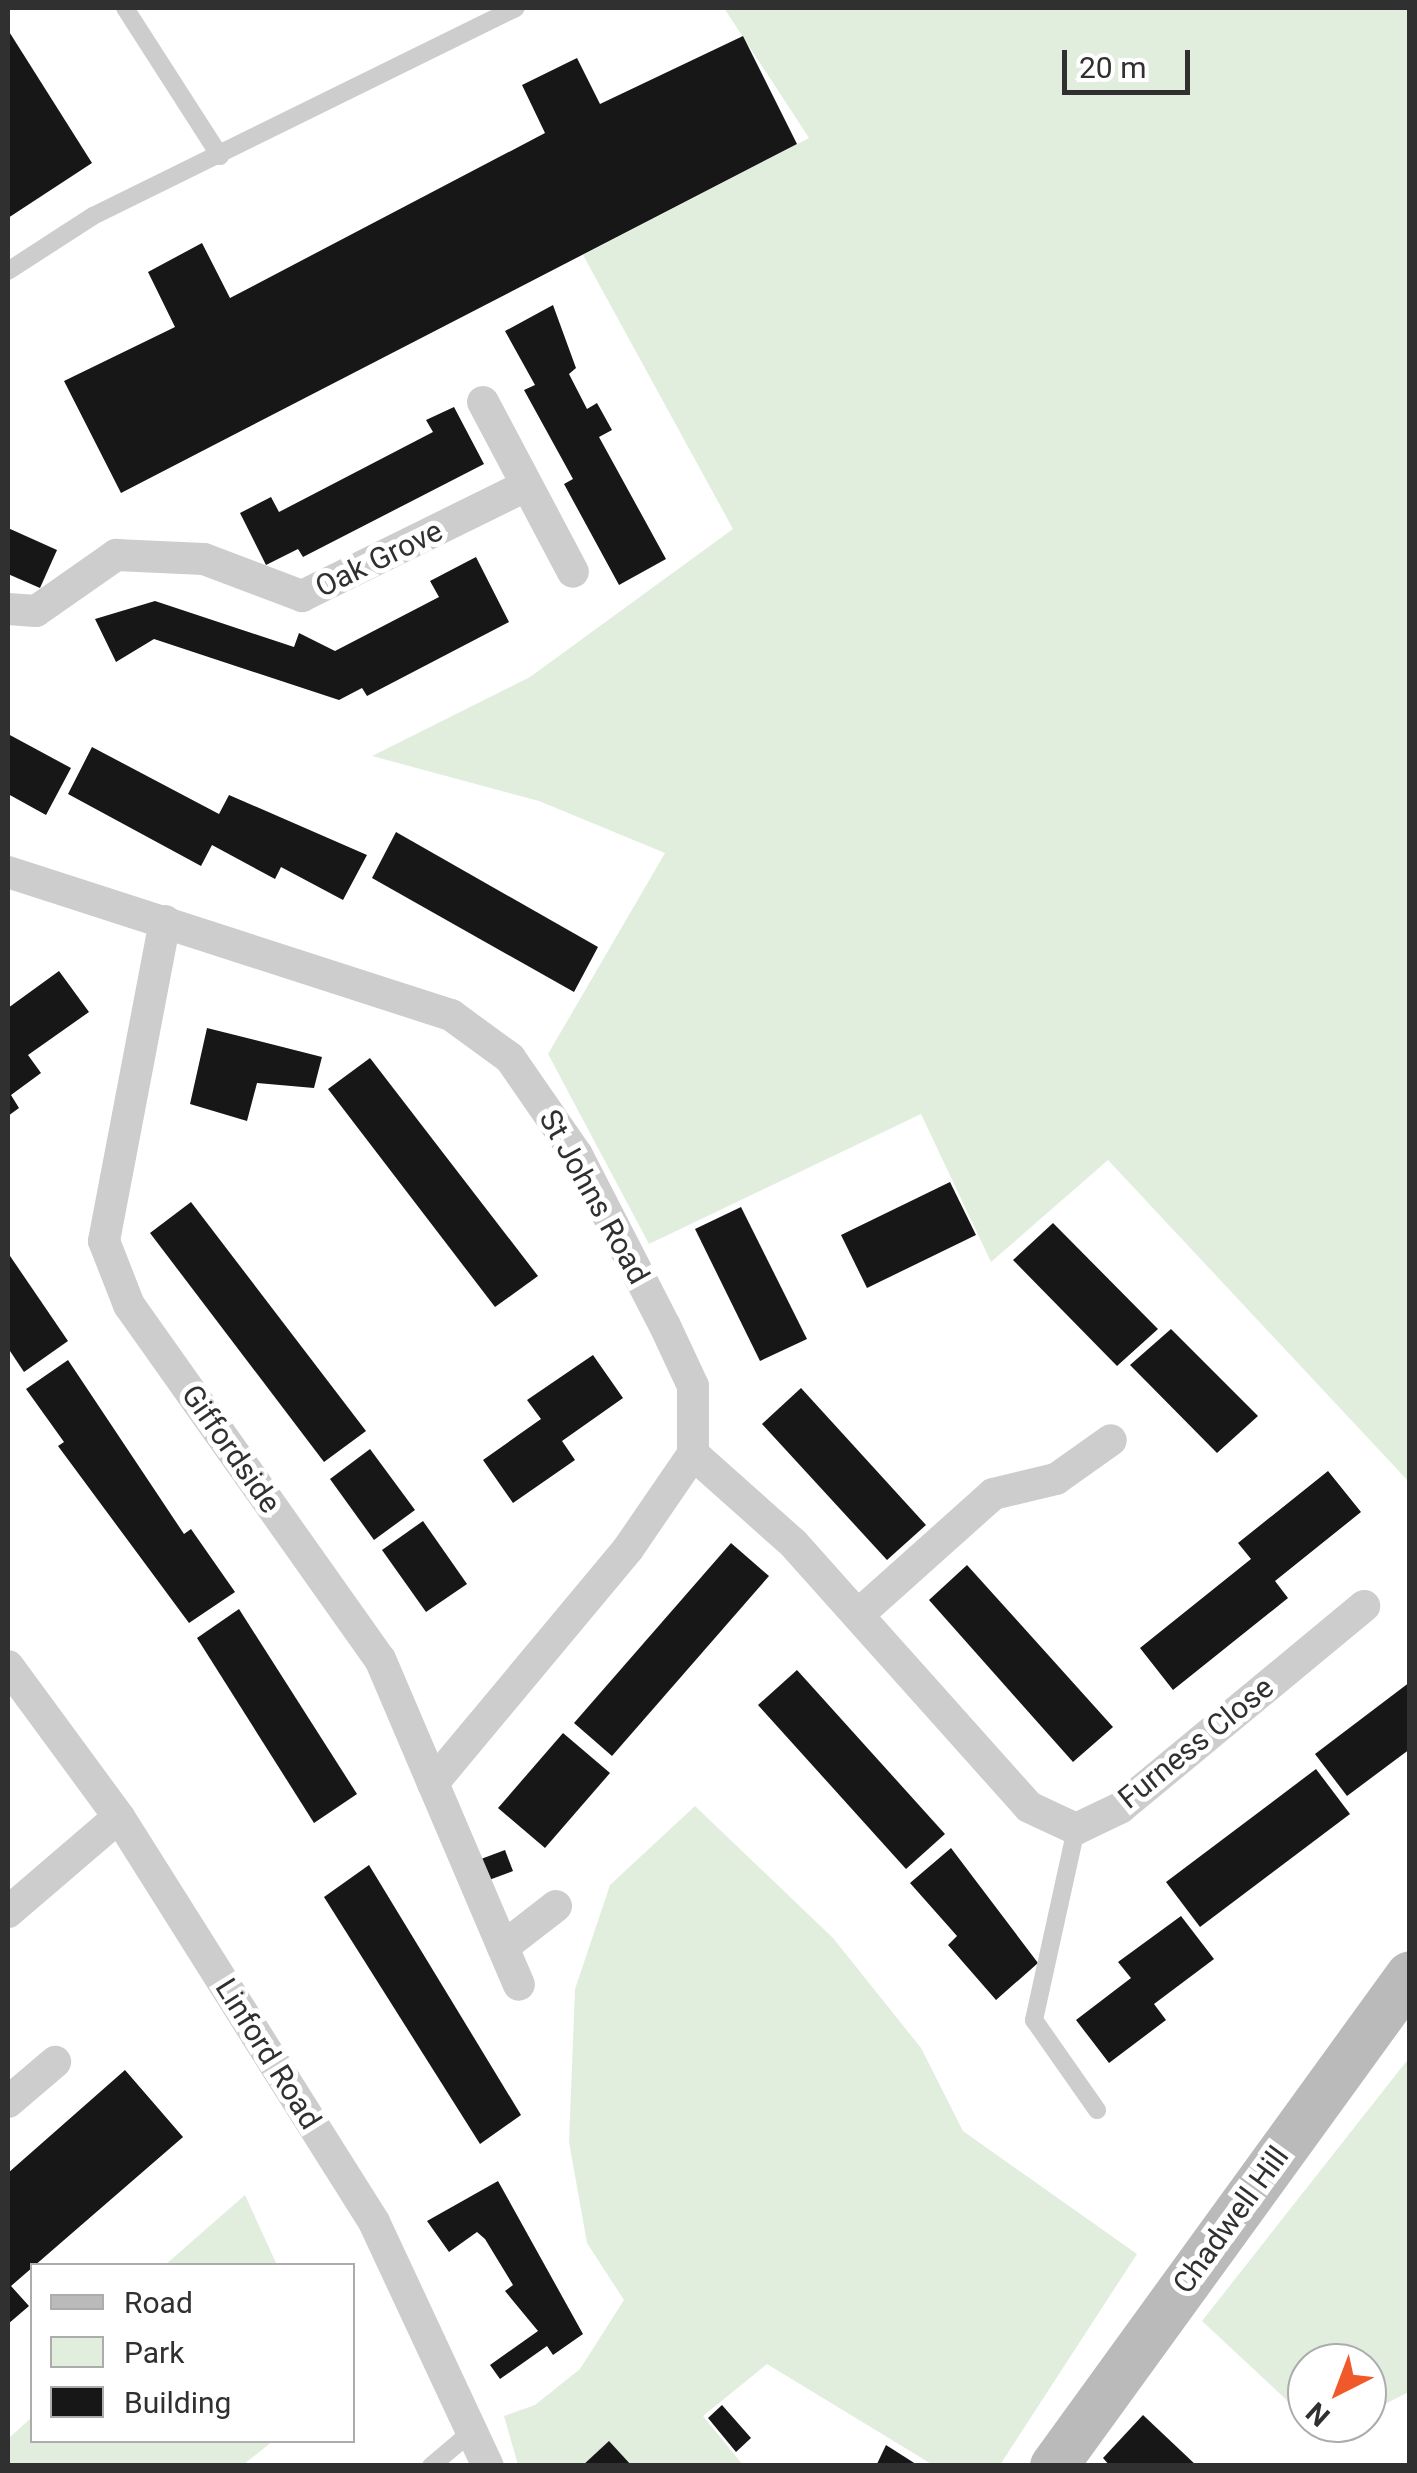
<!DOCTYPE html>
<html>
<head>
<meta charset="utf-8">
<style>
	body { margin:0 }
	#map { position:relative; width:1417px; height:2473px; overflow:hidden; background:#fff; font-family:Roboto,sans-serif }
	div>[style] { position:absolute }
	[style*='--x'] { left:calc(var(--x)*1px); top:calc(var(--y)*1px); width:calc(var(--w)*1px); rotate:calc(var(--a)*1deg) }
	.green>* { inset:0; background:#e1eede }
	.building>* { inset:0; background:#171717 }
	.lane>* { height:18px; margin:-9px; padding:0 9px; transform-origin:9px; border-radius:9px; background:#cdcdcd }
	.street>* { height:32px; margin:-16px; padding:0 16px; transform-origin:16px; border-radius:16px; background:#cdcdcd }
	.secondary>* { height:48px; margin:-24px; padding:0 24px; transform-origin:24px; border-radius:24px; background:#bababa }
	span { translate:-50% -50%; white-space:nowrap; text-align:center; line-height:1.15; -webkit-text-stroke:10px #fff; paint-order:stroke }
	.street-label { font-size:30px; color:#303030 }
	.frame { position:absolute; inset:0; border:10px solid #303030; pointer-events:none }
	.legend { position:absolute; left:30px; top:2263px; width:325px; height:180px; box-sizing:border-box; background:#fff; border:2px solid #acacac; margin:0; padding:12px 18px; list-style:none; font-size:30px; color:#303030 }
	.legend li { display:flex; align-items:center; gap:20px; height:50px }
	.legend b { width:50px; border:2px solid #acacac }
	.north { position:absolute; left:1287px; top:2343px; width:100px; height:100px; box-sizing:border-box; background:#fff; border:2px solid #acacac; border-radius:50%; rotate:222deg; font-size:28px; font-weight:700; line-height:40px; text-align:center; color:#303030 }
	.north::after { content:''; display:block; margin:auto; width:35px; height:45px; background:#f05929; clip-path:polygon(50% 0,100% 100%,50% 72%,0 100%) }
	.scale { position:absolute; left:1062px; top:50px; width:128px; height:45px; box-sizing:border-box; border:5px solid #303030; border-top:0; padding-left:12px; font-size:30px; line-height:35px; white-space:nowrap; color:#303030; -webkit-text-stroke:8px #fff; paint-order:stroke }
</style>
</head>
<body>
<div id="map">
	<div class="green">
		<i style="clip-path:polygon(724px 8px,1409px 8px,1409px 1482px,1108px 1160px,991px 1262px,921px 1114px,649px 1244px,548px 1054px,665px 853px,539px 801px,372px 756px,530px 677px,733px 529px,583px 255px,809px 138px)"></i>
		<i style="clip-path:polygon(695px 1806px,833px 1938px,921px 2048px,963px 2131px,1137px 2254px,1000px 2465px,933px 2465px,767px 2364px,703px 2416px,743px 2465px,518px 2465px,504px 2416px,535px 2405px,580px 2369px,624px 2300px,587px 2243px,569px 2142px,575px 1989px,610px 1885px)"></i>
		<i style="clip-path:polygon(1409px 2058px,1409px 2392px,1367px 2413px,1367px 2363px,1307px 2363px,1307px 2419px,1202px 2321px)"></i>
		<i style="clip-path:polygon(245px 2195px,277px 2265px,165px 2265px)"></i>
		<i style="clip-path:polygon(32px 2417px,32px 2440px,273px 2441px,243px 2465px,8px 2465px,8px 2439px)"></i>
	</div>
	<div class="building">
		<i style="clip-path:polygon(8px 30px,92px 163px,8px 218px)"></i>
		<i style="clip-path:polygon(743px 36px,797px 144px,121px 493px,64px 381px,175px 327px,148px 272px,202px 243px,230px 298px,545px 133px,522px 85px,577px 58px,600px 104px)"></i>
		<i style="clip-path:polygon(553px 305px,576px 368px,569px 374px,587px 409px,597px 403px,612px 430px,599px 437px,666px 559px,619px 585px,564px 484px,573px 479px,524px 390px,535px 385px,505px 331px)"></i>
		<i style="clip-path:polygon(454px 407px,484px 464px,303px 557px,298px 549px,266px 565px,240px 513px,271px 497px,279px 512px,433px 432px,426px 420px)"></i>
		<i style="clip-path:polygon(8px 528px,57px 550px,40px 588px,8px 574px)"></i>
		<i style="clip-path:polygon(476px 557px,509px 622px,367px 696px,362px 688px,339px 700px,154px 639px,116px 662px,95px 619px,155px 601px,294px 647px,299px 633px,335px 651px,439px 597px,430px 581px)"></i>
		<i style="clip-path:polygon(8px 734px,71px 768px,46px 815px,8px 794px)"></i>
		<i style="clip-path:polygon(92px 747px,219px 814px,229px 795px,367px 855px,343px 900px,281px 867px,275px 879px,212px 845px,201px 866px,68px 794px)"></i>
		<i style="clip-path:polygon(396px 832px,598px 947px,574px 992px,372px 878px)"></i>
		<i style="clip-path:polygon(59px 971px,89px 1012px,28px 1055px,41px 1073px,11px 1095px,19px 1108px,8px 1116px,8px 1008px)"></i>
		<i style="clip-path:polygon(207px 1028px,322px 1057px,314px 1088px,257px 1083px,247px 1121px,190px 1104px)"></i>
		<i style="clip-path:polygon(370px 1058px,538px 1276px,495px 1307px,328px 1089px)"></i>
		<i style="clip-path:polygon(950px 1182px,976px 1235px,867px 1288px,841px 1235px)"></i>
		<i style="clip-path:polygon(191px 1202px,366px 1431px,324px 1462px,150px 1233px)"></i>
		<i style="clip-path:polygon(741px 1207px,807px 1339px,760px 1361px,695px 1229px)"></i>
		<i style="clip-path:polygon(1053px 1223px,1158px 1329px,1117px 1366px,1013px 1260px)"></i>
		<i style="clip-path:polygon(8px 1253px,68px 1341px,24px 1372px,8px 1348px)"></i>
		<i style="clip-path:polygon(1171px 1329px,1258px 1416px,1217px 1453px,1130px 1365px)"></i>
		<i style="clip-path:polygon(593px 1355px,623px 1398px,562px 1441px,575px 1460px,513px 1503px,483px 1460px,541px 1419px,527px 1400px)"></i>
		<i style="clip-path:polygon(68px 1360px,184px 1534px,191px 1529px,235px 1592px,189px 1623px,58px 1446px,64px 1442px,26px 1389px)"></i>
		<i style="clip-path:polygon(801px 1388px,926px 1525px,887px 1560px,762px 1424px)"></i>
		<i style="clip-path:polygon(370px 1449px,415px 1510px,374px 1540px,330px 1479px)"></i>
		<i style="clip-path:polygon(1328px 1471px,1361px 1512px,1275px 1581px,1288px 1598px,1173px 1690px,1140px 1648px,1251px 1559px,1238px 1543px)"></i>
		<i style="clip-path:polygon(423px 1521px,467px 1584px,426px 1612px,382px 1550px)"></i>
		<i style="clip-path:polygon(731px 1543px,769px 1576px,612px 1756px,574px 1723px)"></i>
		<i style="clip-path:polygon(967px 1565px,1113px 1727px,1073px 1762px,929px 1600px)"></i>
		<i style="clip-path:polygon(239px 1609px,357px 1794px,314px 1823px,197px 1638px)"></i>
		<i style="clip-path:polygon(797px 1670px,945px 1834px,906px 1869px,758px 1705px)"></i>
		<i style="clip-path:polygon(1410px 1682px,1410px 1749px,1347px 1796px,1315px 1754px)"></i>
		<i style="clip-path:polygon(563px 1733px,610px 1773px,545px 1848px,498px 1808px)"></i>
		<i style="clip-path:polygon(1316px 1769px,1350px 1814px,1200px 1927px,1166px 1882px)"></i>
		<i style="clip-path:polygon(951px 1848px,1038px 1963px,996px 2000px,948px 1945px,957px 1936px,910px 1883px)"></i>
		<i style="clip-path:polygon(505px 1850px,513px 1871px,489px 1880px,481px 1859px)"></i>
		<i style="clip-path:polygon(369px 1865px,521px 2115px,480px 2144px,324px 1897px)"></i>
		<i style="clip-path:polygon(1181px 1916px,1214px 1959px,1154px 2004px,1166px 2020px,1109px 2063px,1076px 2020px,1131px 1978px,1118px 1962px)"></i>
		<i style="clip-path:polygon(125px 2070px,183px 2137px,11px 2286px,29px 2306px,8px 2324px,8px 2173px)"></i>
		<i style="clip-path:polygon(498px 2181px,583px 2334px,553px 2355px,547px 2346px,500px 2379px,490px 2365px,538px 2331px,505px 2291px,513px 2285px,485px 2239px,477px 2232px,449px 2252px,427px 2221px)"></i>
		<i style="clip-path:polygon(722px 2405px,751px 2438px,736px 2452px,708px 2418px)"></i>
		<i style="clip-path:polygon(1143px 2415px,1197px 2466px,1110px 2466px,1103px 2458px)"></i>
		<i style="clip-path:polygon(609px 2441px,632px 2466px,582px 2466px)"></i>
		<i style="clip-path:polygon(886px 2445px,919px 2466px,876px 2466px)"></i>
	</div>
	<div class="lane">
		<i style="--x:125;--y:8;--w:176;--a:57.3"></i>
		<i style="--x:8;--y:271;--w:101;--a:-32.9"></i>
		<i style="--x:93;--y:216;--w:471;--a:-26.2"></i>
		<i style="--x:1076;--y:1829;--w:196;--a:102.4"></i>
		<i style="--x:1034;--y:2020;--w:110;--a:55"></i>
		<i style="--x:431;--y:2466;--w:51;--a:-40.2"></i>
	</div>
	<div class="street">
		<i style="--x:483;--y:402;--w:192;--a:62.1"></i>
		<i style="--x:8;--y:609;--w:28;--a:4"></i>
		<i style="--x:36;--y:611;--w:98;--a:-35"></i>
		<i style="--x:116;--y:555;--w:88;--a:2.6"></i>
		<i style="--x:204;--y:559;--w:105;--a:20.7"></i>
		<i style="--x:302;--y:596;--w:250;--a:-26.2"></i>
		<i style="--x:8;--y:872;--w:466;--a:17.9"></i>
		<i style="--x:451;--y:1015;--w:73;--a:36.1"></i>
		<i style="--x:510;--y:1058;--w:118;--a:55.4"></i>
		<i style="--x:577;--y:1155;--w:192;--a:62.8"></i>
		<i style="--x:665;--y:1326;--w:66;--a:65"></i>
		<i style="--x:693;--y:1386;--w:68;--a:90"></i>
		<i style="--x:693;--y:1454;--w:115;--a:124.4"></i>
		<i style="--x:628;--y:1549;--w:305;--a:129.8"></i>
		<i style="--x:165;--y:921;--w:326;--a:100.8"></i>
		<i style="--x:104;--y:1241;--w:69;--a:68.7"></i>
		<i style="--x:129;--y:1305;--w:434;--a:54.7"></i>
		<i style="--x:380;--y:1659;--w:354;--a:66.9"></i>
		<i style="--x:693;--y:1454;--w:134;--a:41.7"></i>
		<i style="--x:793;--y:1543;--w:354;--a:48.2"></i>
		<i style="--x:1029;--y:1807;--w:52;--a:25.1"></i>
		<i style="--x:1076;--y:1829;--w:49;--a:-25.5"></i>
		<i style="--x:1120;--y:1808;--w:317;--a:-39.6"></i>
		<i style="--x:859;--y:1614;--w:180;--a:-41.8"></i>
		<i style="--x:993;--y:1494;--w:65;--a:-13.4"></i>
		<i style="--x:1056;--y:1479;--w:67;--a:-35.3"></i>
		<i style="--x:8;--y:1666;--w:187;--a:53.7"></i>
		<i style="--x:119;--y:1817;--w:479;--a:57.8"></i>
		<i style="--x:374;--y:2222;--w:269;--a:65"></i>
		<i style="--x:8;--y:1912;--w:146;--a:-40.6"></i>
		<i style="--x:503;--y:1947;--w:67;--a:-37.7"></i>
		<i style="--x:8;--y:2102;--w:62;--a:-40.4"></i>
	</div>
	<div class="secondary">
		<i style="--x:1054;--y:2466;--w:606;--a:-54.06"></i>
	</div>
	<div class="street-label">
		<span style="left:379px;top:559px;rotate:-26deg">Oak Grove</span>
		<span style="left:594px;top:1197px;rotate:61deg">St Johns Road</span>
		<span style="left:231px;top:1449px;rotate:55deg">Giffordside</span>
		<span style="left:1196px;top:1743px;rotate:-39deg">Furness Close</span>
		<span style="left:268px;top:2054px;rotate:58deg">Linford Road</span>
		<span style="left:1231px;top:2220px;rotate:-54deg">Chadwell Hill</span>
	</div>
	<div class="frame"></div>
	<ul class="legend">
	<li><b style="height:12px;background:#bababa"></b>Road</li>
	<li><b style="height:28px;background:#e1eede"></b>Park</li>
	<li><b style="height:28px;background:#171717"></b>Building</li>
	</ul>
	<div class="north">N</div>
	<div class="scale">20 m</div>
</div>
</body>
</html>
